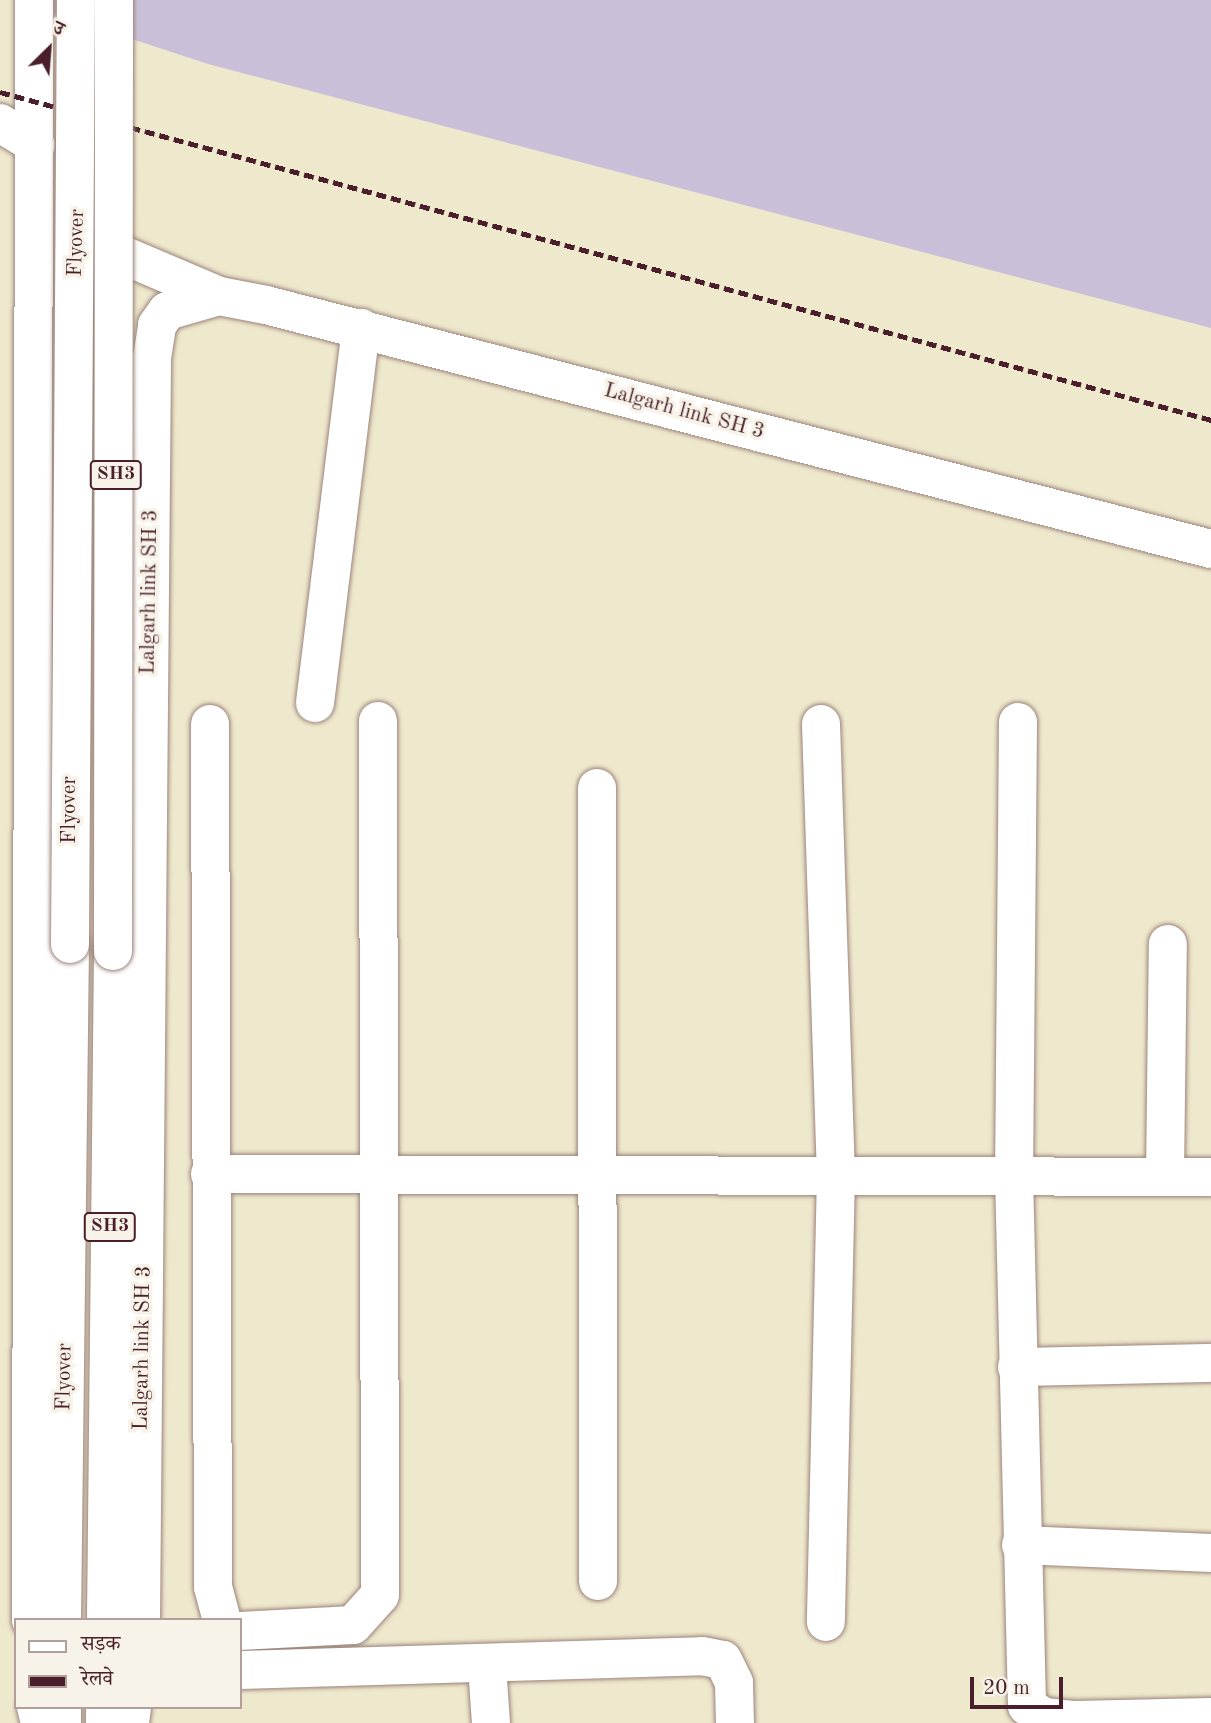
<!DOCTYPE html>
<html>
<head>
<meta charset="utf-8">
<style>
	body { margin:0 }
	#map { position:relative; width:1211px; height:1723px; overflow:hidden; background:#eee8cd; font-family:"Old Standard TT","Noto Serif Devanagari",serif }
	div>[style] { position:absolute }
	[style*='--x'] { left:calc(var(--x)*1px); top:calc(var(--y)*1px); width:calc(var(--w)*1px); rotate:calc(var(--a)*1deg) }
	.industrial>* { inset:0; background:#c9bfd8 }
	.roads { filter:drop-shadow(0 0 2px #9c847c) drop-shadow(0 0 2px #9c847c) }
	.minor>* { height:38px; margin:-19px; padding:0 19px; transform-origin:19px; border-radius:19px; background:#fff }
	.major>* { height:38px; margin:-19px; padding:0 19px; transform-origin:19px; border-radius:19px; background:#fff }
	.rail>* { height:5px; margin-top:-2.5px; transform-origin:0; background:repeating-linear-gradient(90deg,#4a1f2b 0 10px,transparent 0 15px) }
	.bridges { filter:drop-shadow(0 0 2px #9c847c) drop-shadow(0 0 2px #9c847c) }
	.major-bridge>* { height:38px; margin:-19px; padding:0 19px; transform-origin:19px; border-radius:19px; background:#fff }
	span { translate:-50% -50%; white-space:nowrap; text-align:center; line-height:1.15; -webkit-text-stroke:7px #f7f3e8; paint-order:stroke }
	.shield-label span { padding:2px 5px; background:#f7f3e8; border:2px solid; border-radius:5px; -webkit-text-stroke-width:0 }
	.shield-label { font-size:19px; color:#4a1f2b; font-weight:700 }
	.street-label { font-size:21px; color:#4a1f2b }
	.legend { position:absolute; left:14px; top:1618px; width:228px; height:91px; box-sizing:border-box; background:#f7f3e8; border:2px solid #b29e9c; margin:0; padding:9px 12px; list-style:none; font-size:21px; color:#4a1f2b }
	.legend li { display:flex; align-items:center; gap:14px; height:35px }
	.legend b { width:35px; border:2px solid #b29e9c }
	.north { position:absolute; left:14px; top:14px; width:70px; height:70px; -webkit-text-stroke:5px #f7f3e8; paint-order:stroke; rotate:25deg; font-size:19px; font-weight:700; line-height:28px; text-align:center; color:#4a1f2b }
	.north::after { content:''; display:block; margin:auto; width:24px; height:32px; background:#4a1f2b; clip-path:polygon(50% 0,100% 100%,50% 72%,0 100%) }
	.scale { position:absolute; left:970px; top:1677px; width:93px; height:32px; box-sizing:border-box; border:4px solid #4a1f2b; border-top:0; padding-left:9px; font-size:21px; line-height:24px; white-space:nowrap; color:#4a1f2b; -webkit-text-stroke:5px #f7f3e8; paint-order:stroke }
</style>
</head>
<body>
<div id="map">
	<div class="industrial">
		<i style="clip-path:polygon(13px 0,1211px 0,1211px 328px,208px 64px)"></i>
	</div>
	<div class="roads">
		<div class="minor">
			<i style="--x:0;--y:123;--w:42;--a:31.4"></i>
			<i style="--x:85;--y:239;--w:146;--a:23"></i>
			<i style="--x:315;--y:703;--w:378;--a:-83"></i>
			<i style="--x:1018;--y:722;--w:454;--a:90.5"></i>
			<i style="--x:1014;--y:1176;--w:530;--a:88.59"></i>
			<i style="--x:1027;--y:1706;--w:20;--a:33"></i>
			<i style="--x:1044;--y:1717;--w:31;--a:6"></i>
			<i style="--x:1075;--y:1720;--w:136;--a:-1.3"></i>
			<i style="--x:210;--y:724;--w:863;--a:89.8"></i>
			<i style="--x:213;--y:1587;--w:34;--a:75"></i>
			<i style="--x:821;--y:724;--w:451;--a:88.1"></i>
			<i style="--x:836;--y:1175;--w:447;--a:91.3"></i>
			<i style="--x:597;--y:788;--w:793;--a:89.93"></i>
			<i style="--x:210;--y:1174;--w:1001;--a:0.17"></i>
			<i style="--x:1165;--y:1176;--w:232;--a:-89.3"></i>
			<i style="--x:1017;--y:1367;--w:194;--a:-1.2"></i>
			<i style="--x:1021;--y:1545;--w:190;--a:2.4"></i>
			<i style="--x:31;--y:1620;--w:1620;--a:-89.89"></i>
			<i style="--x:141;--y:1620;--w:1262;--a:-89.5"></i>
			<i style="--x:152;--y:358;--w:33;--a:-81"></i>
			<i style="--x:157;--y:325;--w:17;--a:-54"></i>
			<i style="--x:167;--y:311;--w:54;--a:-16.1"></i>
			<i style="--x:219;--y:296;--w:48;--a:10.8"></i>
			<i style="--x:266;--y:305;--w:976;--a:14.48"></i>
			<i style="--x:240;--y:1631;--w:113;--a:-3"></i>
			<i style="--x:353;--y:1625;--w:40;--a:-48"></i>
			<i style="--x:380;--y:1595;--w:874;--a:-90.13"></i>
			<i style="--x:487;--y:1665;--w:58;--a:86.1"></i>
			<i style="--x:240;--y:1670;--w:462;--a:-1.7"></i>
			<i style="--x:702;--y:1656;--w:21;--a:11"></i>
			<i style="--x:723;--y:1660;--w:25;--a:64"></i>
			<i style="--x:734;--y:1683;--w:40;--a:88.6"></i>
			<i style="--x:36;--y:1707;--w:16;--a:76"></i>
			<i style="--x:130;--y:1723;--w:16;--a:-83"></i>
		</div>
		<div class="major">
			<i style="--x:62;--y:1620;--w:676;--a:-89.32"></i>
			<i style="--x:106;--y:1620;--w:669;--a:-89.4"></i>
			<i style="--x:62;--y:1723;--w:16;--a:-90"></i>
			<i style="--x:105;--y:1723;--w:16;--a:-90"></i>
		</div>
	</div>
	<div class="rail">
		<i style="--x:0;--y:92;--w:1255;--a:15.15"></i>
	</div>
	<div class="bridges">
		<div class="major-bridge">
			<i style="--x:70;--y:944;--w:944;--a:-89.64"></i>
			<i style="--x:113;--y:951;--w:951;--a:-89.94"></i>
		</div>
	</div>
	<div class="shield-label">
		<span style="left:116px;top:475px">SH3</span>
		<span style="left:110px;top:1227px">SH3</span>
	</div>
	<div class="street-label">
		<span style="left:77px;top:243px;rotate:-88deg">Flyover</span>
		<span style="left:684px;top:412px;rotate:15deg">Lalgarh link SH 3</span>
		<span style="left:150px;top:592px;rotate:-89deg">Lalgarh link SH 3</span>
		<span style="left:70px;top:810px;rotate:-90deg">Flyover</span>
		<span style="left:143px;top:1348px;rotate:-89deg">Lalgarh link SH 3</span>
		<span style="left:65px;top:1377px;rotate:-89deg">Flyover</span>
	</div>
	<ul class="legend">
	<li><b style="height:9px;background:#fff"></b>सड़क</li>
	<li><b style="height:9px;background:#4a1f2b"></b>रेलवे</li>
	</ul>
	<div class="north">उ</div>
	<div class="scale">20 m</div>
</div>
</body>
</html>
